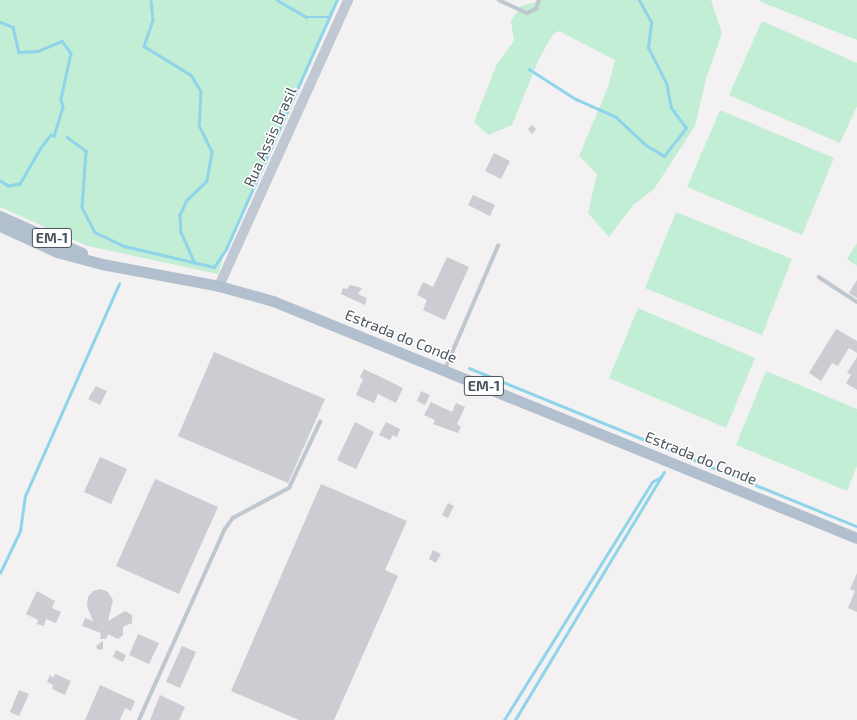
<!DOCTYPE html>
<html>
<head>
<meta charset="utf-8">
<style>
	body { margin:0 }
	#map { position:relative; width:857px; height:720px; overflow:hidden; background:#f3f1f1; font-family:"Exo 2",sans-serif }
	div>[style] { position:absolute }
	[style*='--x'] { left:calc(var(--x)*1px); top:calc(var(--y)*1px); width:calc(var(--w)*1px); rotate:calc(var(--a)*1deg) }
	.green>* { inset:0; background:#c1eed4 }
	.stream>* { height:2.5px; margin:-1.25px; padding:0 1.25px; transform-origin:1.25px; border-radius:1.25px; background:#8fd4ea }
	.building>* { inset:0; background:#cbcdd3 }
	.lane>* { height:3.5px; margin:-1.75px; padding:0 1.75px; transform-origin:1.75px; border-radius:1.75px; background:#bfc7cf }
	.secondary>* { height:10px; margin:-5px; padding:0 5px; transform-origin:5px; border-radius:5px; background:#bfc8d3 }
	.primary>* { height:11px; margin:-5.5px; padding:0 5.5px; transform-origin:5.5px; border-radius:5.5px; background:#b1bfce }
	span { translate:-50% -50%; white-space:nowrap; text-align:center; line-height:1.15; -webkit-text-stroke:3px #fff; paint-order:stroke }
	.shield-label span { padding:1px 3px; background:#fff; border:1px solid; border-radius:3px; -webkit-text-stroke-width:0 }
	.shield-label { font-size:14px; color:#49535e; font-weight:700 }
	.street-label { font-size:15px; color:#49535e }
</style>
</head>
<body>
<div id="map">
	<div class="green">
		<i style="clip-path:polygon(0 0,337px 0,226px 249px,218px 274px,88px 246px,0 207px)"></i>
		<i style="clip-path:polygon(542px 0,711px 0,722px 33px,706px 79px,695px 126px,654px 189px,633px 205px,609px 237px,588px 213px,597px 174px,579px 156px,608px 87px,615px 60px,559px 31px,553px 34px,539px 59px,512px 125px,488px 135px,474px 122px,497px 64px,514px 41px,511px 21px,521px 6px)"></i>
		<i style="clip-path:polygon(760px 0,857px 0,857px 40px,759px 1px)"></i>
		<i style="clip-path:polygon(762px 21px,857px 63px,857px 106px,840px 143px,729px 95px)"></i>
		<i style="clip-path:polygon(720px 110px,834px 158px,802px 235px,687px 187px)"></i>
		<i style="clip-path:polygon(676px 212px,792px 259px,762px 335px,645px 288px)"></i>
		<i style="clip-path:polygon(857px 243px,857px 266px,847px 259px)"></i>
		<i style="clip-path:polygon(638px 308px,755px 358px,726px 428px,609px 378px)"></i>
		<i style="clip-path:polygon(766px 371px,857px 409px,857px 466px,847px 491px,736px 445px)"></i>
	</div>
	<div class="stream">
		<i style="--x:277;--y:0;--w:34;--a:30"></i>
		<i style="--x:307;--y:17;--w:23;--a:0"></i>
		<i style="--x:151;--y:1;--w:19;--a:84"></i>
		<i style="--x:153;--y:20;--w:28;--a:109"></i>
		<i style="--x:144;--y:46;--w:55;--a:31.7"></i>
		<i style="--x:191;--y:75;--w:19;--a:58"></i>
		<i style="--x:201;--y:91;--w:34;--a:93"></i>
		<i style="--x:199;--y:125;--w:30;--a:64"></i>
		<i style="--x:212;--y:152;--w:29;--a:100"></i>
		<i style="--x:207;--y:181;--w:28;--a:136"></i>
		<i style="--x:187;--y:200;--w:17;--a:115"></i>
		<i style="--x:180;--y:215;--w:17;--a:87"></i>
		<i style="--x:181;--y:232;--w:34;--a:66"></i>
		<i style="--x:0;--y:22;--w:14;--a:21"></i>
		<i style="--x:13;--y:27;--w:26;--a:77"></i>
		<i style="--x:19;--y:52;--w:19;--a:-3"></i>
		<i style="--x:38;--y:51;--w:26;--a:-23"></i>
		<i style="--x:62;--y:41;--w:15;--a:53"></i>
		<i style="--x:71;--y:53;--w:47;--a:102.3"></i>
		<i style="--x:61;--y:99;--w:8;--a:76"></i>
		<i style="--x:63;--y:107;--w:30;--a:107"></i>
		<i style="--x:54;--y:136;--w:3;--a:-162"></i>
		<i style="--x:51;--y:135;--w:16;--a:128"></i>
		<i style="--x:41;--y:148;--w:42;--a:120.3"></i>
		<i style="--x:20;--y:184;--w:12;--a:171"></i>
		<i style="--x:8;--y:186;--w:9;--a:-148"></i>
		<i style="--x:529;--y:69;--w:56;--a:32.6"></i>
		<i style="--x:576;--y:99;--w:44;--a:24.2"></i>
		<i style="--x:616;--y:117;--w:41;--a:43"></i>
		<i style="--x:646;--y:145;--w:21;--a:31"></i>
		<i style="--x:664;--y:156;--w:36;--a:-52"></i>
		<i style="--x:686;--y:128;--w:25;--a:-127"></i>
		<i style="--x:671;--y:108;--w:25;--a:-101"></i>
		<i style="--x:666;--y:83;--w:39;--a:-117"></i>
		<i style="--x:648;--y:48;--w:26;--a:-83"></i>
		<i style="--x:651;--y:22;--w:25;--a:-119"></i>
		<i style="--x:67;--y:137;--w:24;--a:36"></i>
		<i style="--x:86;--y:151;--w:56;--a:94.1"></i>
		<i style="--x:82;--y:207;--w:28;--a:63"></i>
		<i style="--x:95;--y:232;--w:32;--a:26"></i>
		<i style="--x:124;--y:246;--w:92;--a:13.1"></i>
		<i style="--x:214;--y:267;--w:22;--a:-56"></i>
		<i style="--x:226;--y:249;--w:273;--a:-66"></i>
		<i style="--x:469;--y:368;--w:419;--a:22.2"></i>
		<i style="--x:0;--y:573;--w:47;--a:-64.5"></i>
		<i style="--x:20;--y:531;--w:35;--a:-82"></i>
		<i style="--x:25;--y:496;--w:232;--a:-66.1"></i>
		<i style="--x:504;--y:720;--w:280;--a:-58.1"></i>
		<i style="--x:652;--y:482;--w:10;--a:-29"></i>
		<i style="--x:515;--y:720;--w:289;--a:-59"></i>
	</div>
	<div class="building">
		<i style="clip-path:polygon(532px 125px,536px 129px,532px 134px,528px 129px)"></i>
		<i style="clip-path:polygon(494px 153px,510px 161px,501px 179px,485px 171px)"></i>
		<i style="clip-path:polygon(473px 195px,495px 205px,490px 216px,468px 205px)"></i>
		<i style="clip-path:polygon(447px 257px,469px 267px,445px 320px,423px 310px,427px 300px,417px 295px,423px 282px,433px 287px)"></i>
		<i style="clip-path:polygon(857px 280px,857px 298px,849px 293px)"></i>
		<i style="clip-path:polygon(350px 285px,362px 288px,358px 294px,367px 298px,365px 305px,341px 294px,343px 288px,347px 289px)"></i>
		<i style="clip-path:polygon(836px 329px,857px 341px,857px 353px,849px 348px,838px 366px,832px 363px,821px 381px,809px 373px)"></i>
		<i style="clip-path:polygon(214px 352px,325px 399px,288px 483px,178px 436px)"></i>
		<i style="clip-path:polygon(857px 357px,857px 390px,846px 383px,851px 375px,847px 373px)"></i>
		<i style="clip-path:polygon(364px 369px,403px 388px,396px 403px,378px 394px,374px 403px,356px 395px,363px 379px,360px 377px)"></i>
		<i style="clip-path:polygon(96px 386px,107px 391px,100px 405px,88px 399px)"></i>
		<i style="clip-path:polygon(421px 391px,430px 395px,425px 405px,417px 401px)"></i>
		<i style="clip-path:polygon(431px 402px,452px 412px,456px 403px,465px 407px,457px 424px,461px 427px,458px 433px,433px 424px,435px 420px,424px 415px)"></i>
		<i style="clip-path:polygon(355px 422px,374px 432px,356px 469px,337px 460px)"></i>
		<i style="clip-path:polygon(386px 422px,400px 429px,397px 437px,393px 435px,390px 440px,379px 435px)"></i>
		<i style="clip-path:polygon(100px 457px,127px 469px,111px 504px,84px 492px)"></i>
		<i style="clip-path:polygon(155px 479px,218px 507px,179px 594px,116px 566px)"></i>
		<i style="clip-path:polygon(321px 484px,407px 521px,385px 570px,398px 576px,334px 720px,299px 720px,231px 691px)"></i>
		<i style="clip-path:polygon(448px 503px,454px 506px,448px 518px,442px 515px)"></i>
		<i style="clip-path:polygon(433px 550px,441px 554px,436px 563px,429px 559px)"></i>
		<i style="clip-path:polygon(857px 573px,857px 612px,848px 608px,855px 591px,850px 589px)"></i>
		<i style="clip-path:polygon(101px 589px,108px 592px,113px 600px,108px 621px,125px 611px,132px 615px,132px 623px,123px 627px,123px 635px,118px 639px,108px 634px,106px 639px,100px 639px,101px 633px,82px 626px,85px 618px,93px 621px,87px 606px,88px 597px,93px 591px)"></i>
		<i style="clip-path:polygon(37px 591px,55px 601px,52px 608px,61px 612px,56px 623px,46px 619px,44px 626px,37px 624px,38px 620px,26px 614px)"></i>
		<i style="clip-path:polygon(138px 634px,159px 643px,149px 664px,129px 655px)"></i>
		<i style="clip-path:polygon(103px 641px,103px 649px,98px 650px,96px 646px)"></i>
		<i style="clip-path:polygon(182px 646px,196px 652px,180px 688px,166px 682px)"></i>
		<i style="clip-path:polygon(116px 650px,126px 655px,123px 662px,113px 657px)"></i>
		<i style="clip-path:polygon(55px 674px,71px 681px,65px 695px,52px 689px,53px 685px,47px 682px,50px 675px,53px 678px)"></i>
		<i style="clip-path:polygon(100px 685px,135px 701px,131px 711px,125px 708px,120px 720px,85px 720px)"></i>
		<i style="clip-path:polygon(19px 690px,29px 694px,19px 716px,10px 712px)"></i>
		<i style="clip-path:polygon(160px 695px,185px 707px,179px 720px,150px 720px)"></i>
	</div>
	<div class="lane">
		<i style="--x:499;--y:0;--w:31;--a:25"></i>
		<i style="--x:527;--y:13;--w:10;--a:-24"></i>
		<i style="--x:536;--y:9;--w:9;--a:-72"></i>
		<i style="--x:819;--y:277;--w:45;--a:33.3"></i>
		<i style="--x:445;--y:369;--w:134;--a:-66.7"></i>
		<i style="--x:139;--y:720;--w:209;--a:-65.8"></i>
		<i style="--x:225;--y:529;--w:14;--a:-54"></i>
		<i style="--x:233;--y:518;--w:64;--a:-28.2"></i>
		<i style="--x:289;--y:488;--w:73;--a:-64.8"></i>
	</div>
	<div class="secondary">
		<i style="--x:219;--y:286;--w:314;--a:-65.7"></i>
	</div>
	<div class="primary">
		<i style="--x:0;--y:216;--w:90;--a:24.3"></i>
		<i style="--x:0;--y:226;--w:63;--a:24.5"></i>
		<i style="--x:57;--y:252;--w:47;--a:14.9"></i>
		<i style="--x:102;--y:264;--w:119;--a:10.6"></i>
		<i style="--x:219;--y:286;--w:56;--a:15.5"></i>
		<i style="--x:273;--y:301;--w:630;--a:22.09"></i>
	</div>
	<div class="shield-label">
		<span style="left:52px;top:238px">EM-1</span>
		<span style="left:484px;top:386px">EM-1</span>
	</div>
	<div class="street-label">
		<span style="left:270px;top:137px;rotate:-66deg">Rua Assis Brasil</span>
		<span style="left:401px;top:336px;rotate:22deg">Estrada do Conde</span>
		<span style="left:701px;top:458px;rotate:22deg">Estrada do Conde</span>
	</div>
</div>
</body>
</html>
